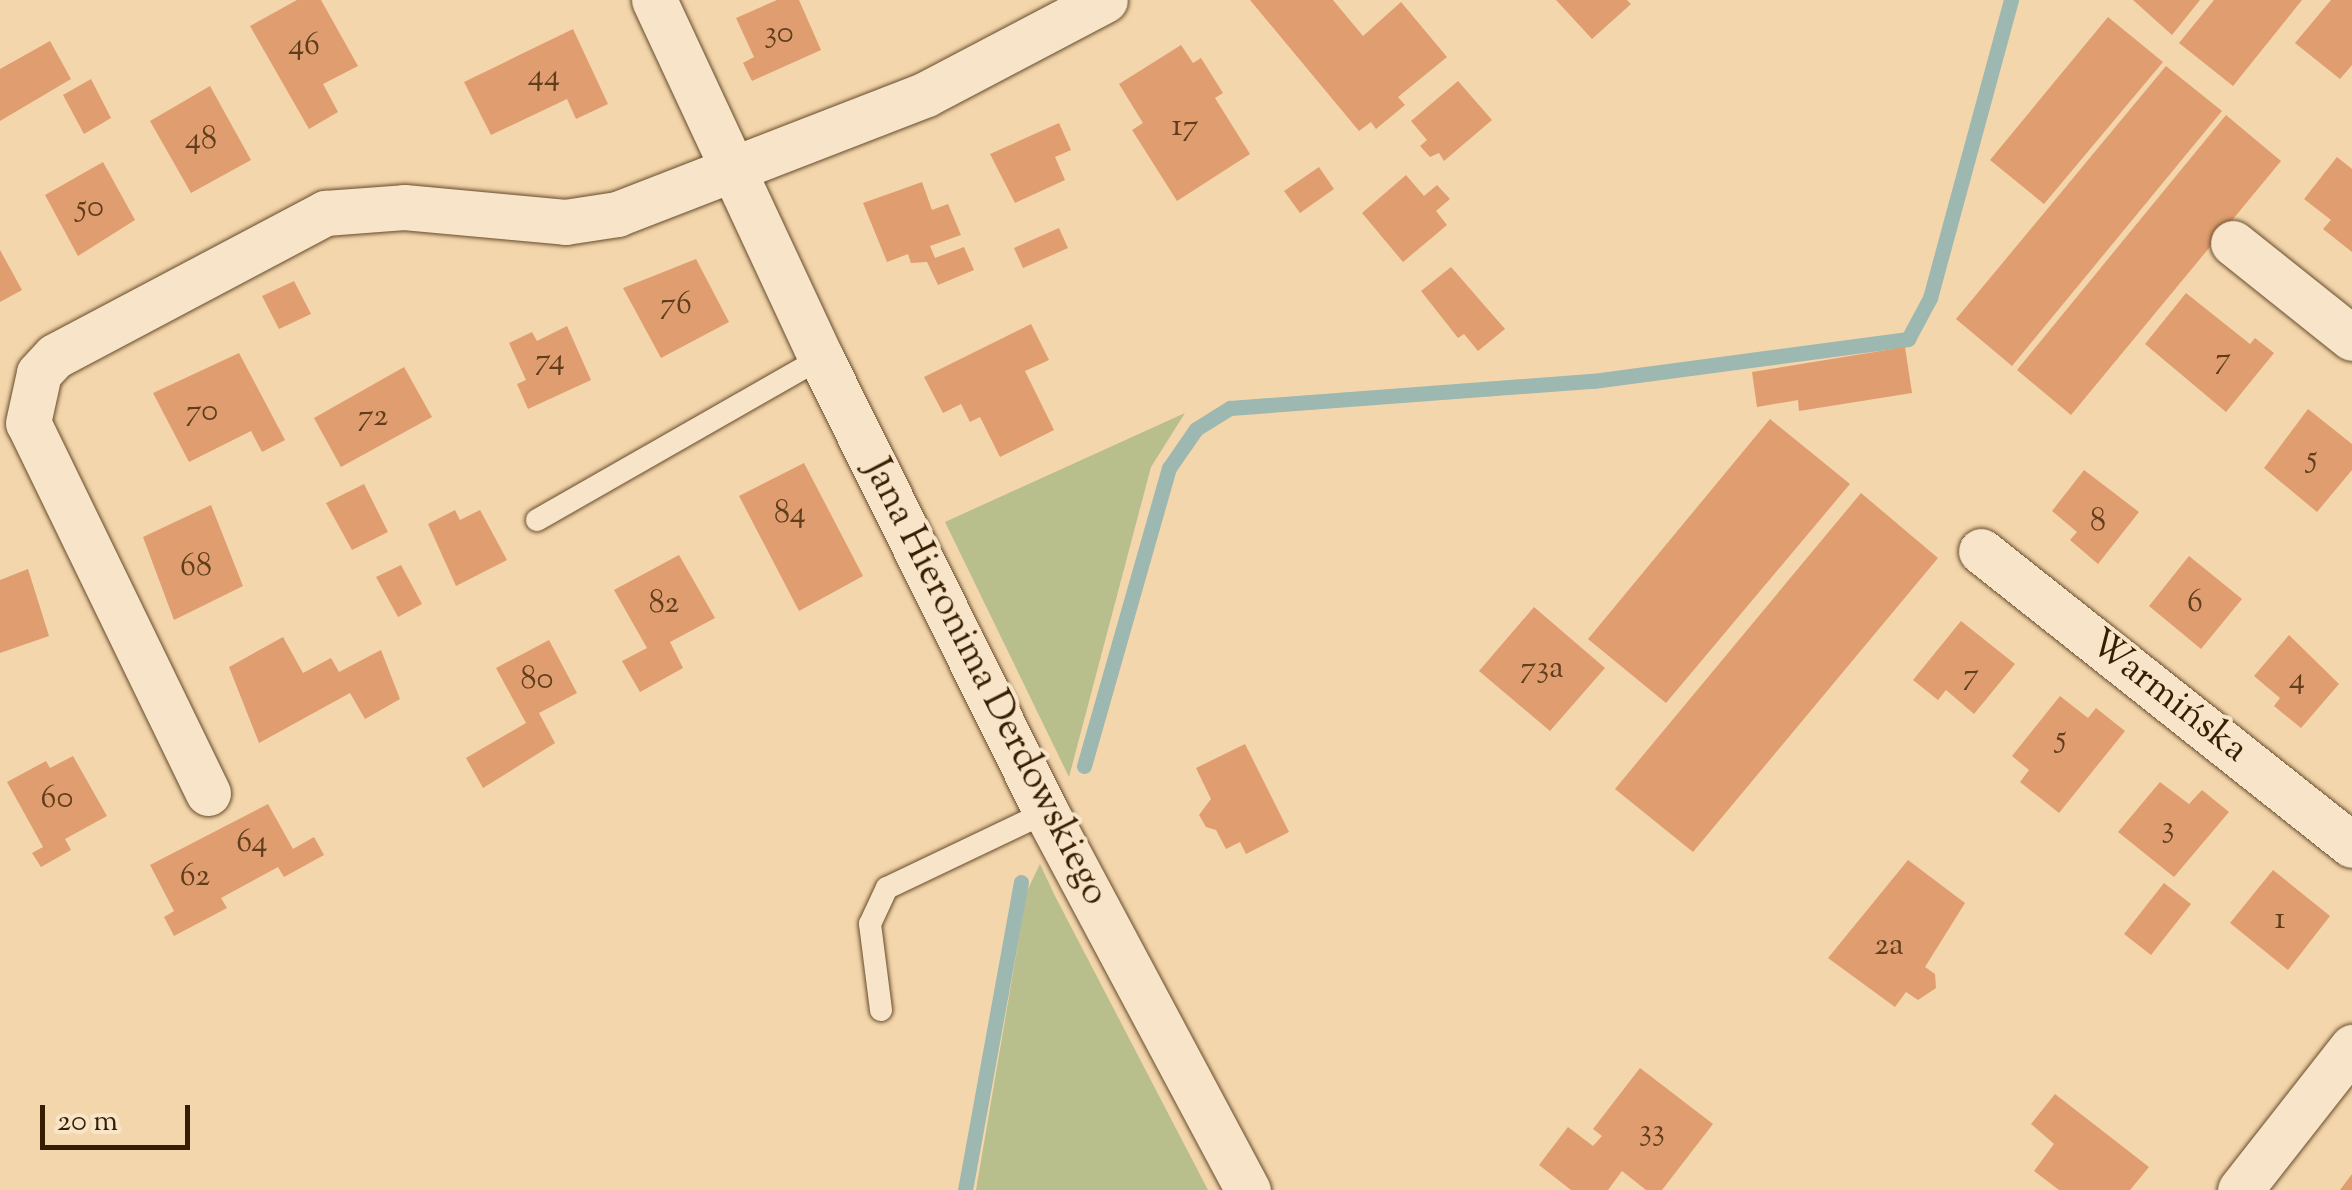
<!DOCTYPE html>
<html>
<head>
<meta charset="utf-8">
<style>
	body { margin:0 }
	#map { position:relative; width:2352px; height:1190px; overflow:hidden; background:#f4d6ac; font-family:"Sorts Mill Goudy",serif }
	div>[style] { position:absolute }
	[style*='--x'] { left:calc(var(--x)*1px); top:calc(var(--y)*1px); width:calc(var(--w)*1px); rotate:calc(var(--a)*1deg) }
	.green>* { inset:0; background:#b8be8c }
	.stream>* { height:15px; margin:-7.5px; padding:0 7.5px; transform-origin:7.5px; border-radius:7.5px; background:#9cb8b0 }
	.building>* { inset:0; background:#e09d70 }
	.roads { filter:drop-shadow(0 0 2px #664c2b) drop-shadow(0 0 2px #664c2b) }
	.lane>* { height:22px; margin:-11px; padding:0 11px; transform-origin:11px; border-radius:11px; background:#f8e4c9 }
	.street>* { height:45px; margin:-22.5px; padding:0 22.5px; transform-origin:22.5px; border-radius:22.5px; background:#f8e4c9 }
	span { translate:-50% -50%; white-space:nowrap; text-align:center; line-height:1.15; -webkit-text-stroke:8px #f8e4c9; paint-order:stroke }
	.number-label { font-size:32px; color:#603e1c }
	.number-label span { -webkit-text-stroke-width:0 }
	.street-label { font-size:38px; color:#361e00 }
	.scale { position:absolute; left:40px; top:1105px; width:150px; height:45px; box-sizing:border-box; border:5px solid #361e00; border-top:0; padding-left:12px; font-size:30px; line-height:35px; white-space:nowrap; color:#361e00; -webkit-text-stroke:8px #f8e4c9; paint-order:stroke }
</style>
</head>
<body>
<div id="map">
	<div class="green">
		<i style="clip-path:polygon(1185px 413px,1151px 467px,1069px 777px,945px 522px)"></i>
		<i style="clip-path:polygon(1040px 864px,1055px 896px,1208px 1190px,976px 1190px,1027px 891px)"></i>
	</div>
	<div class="stream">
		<i style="--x:1084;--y:766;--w:310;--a:-74.1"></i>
		<i style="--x:1169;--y:468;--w:47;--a:-55.3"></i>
		<i style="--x:1196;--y:429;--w:40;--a:-32"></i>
		<i style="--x:1230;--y:408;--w:364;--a:-4.3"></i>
		<i style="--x:1593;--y:381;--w:318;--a:-7.6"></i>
		<i style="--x:1908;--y:339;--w:47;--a:-61.8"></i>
		<i style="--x:1930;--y:298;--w:309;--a:-74.8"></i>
		<i style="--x:965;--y:1190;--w:313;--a:-79.7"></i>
	</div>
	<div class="building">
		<i style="clip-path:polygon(297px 0,321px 0,358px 66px,323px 84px,338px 112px,309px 129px,250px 26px)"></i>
		<i style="clip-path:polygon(777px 0,799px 0,821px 50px,752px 81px,743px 63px,754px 57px,736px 18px)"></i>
		<i style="clip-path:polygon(1250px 0,1333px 0,1363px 36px,1401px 2px,1447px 57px,1398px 97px,1405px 105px,1376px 129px,1371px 122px,1359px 131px)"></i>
		<i style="clip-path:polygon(1556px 0,1627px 0,1631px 4px,1592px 39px)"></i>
		<i style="clip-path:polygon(2133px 0,2200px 0,2172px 35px)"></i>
		<i style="clip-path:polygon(2214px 0,2302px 0,2233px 86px,2179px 43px)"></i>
		<i style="clip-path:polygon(2331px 0,2352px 0,2352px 65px,2340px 79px,2295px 43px)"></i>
		<i style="clip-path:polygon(2108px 17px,2163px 62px,2044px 204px,1990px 160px)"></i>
		<i style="clip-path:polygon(573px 29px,608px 104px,576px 119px,567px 99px,491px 135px,464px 82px)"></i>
		<i style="clip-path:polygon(50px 41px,71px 79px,0 121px,0 69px)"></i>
		<i style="clip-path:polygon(1181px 45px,1193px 63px,1201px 58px,1223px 93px,1215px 98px,1250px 154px,1177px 201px,1132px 130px,1143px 123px,1119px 84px)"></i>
		<i style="clip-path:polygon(2166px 66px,2222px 111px,2012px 366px,1956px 319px)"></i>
		<i style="clip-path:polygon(91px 79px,111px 118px,84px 134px,63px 95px)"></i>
		<i style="clip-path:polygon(1458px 81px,1492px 120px,1444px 161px,1439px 153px,1430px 157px,1420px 146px,1427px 140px,1411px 121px)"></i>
		<i style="clip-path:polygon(210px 86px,251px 160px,191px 193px,150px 121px)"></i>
		<i style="clip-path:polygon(2226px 115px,2281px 161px,2071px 415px,2017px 370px)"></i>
		<i style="clip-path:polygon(1059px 123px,1071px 150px,1055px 157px,1065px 180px,1015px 203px,990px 154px)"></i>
		<i style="clip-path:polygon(2337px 157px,2352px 169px,2352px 252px,2323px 229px,2331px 220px,2304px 199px)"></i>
		<i style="clip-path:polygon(103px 162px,135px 220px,78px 256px,45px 195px)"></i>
		<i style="clip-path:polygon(1319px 167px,1334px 189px,1300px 213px,1284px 191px)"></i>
		<i style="clip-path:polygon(1406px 175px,1424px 196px,1437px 185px,1450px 199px,1436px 211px,1447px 225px,1403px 262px,1362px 213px)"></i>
		<i style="clip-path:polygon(922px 182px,932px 210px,948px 204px,961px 235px,930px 246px,935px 258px,964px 247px,974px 270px,938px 285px,927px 262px,911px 263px,908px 254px,887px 262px,863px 203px)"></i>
		<i style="clip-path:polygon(1059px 228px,1068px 248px,1023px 268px,1014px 248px)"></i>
		<i style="clip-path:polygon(0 250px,22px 290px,0 302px)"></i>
		<i style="clip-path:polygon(696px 259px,729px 322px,661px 358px,623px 288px)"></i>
		<i style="clip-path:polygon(1451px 267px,1505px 329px,1478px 351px,1464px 334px,1458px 338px,1421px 291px)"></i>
		<i style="clip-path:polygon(294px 281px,311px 314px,279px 329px,262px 296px)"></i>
		<i style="clip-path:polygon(2186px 293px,2250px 344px,2255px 338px,2274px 353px,2226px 412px,2145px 344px)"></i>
		<i style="clip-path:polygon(1031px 324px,1049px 360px,1025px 371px,1054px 430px,1000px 457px,980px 417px,970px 422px,961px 404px,943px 413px,924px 377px)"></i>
		<i style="clip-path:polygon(567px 326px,591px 380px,528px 409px,517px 384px,526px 380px,509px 343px,532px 332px,537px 341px)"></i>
		<i style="clip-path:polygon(1905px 347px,1912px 393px,1799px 411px,1798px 400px,1757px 407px,1752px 372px)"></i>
		<i style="clip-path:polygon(239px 353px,285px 440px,262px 452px,251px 431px,189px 462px,153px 393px)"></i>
		<i style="clip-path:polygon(404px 367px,432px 417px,341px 467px,314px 418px)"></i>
		<i style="clip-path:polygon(2308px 409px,2352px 444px,2352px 470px,2317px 512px,2264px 468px)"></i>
		<i style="clip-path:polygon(1770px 419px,1850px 484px,1666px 703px,1588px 639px)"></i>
		<i style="clip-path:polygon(804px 463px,863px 576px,799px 611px,739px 496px)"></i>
		<i style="clip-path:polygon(2084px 470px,2139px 512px,2098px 564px,2070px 540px,2077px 532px,2052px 511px)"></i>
		<i style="clip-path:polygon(364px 484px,388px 532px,352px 550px,326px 503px)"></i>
		<i style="clip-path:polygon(1861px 493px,1938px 558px,1693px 852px,1615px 789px)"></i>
		<i style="clip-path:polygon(211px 505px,243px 586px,174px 620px,143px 537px)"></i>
		<i style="clip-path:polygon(455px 510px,460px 520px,480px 510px,507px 560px,456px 586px,428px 524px)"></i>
		<i style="clip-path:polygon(679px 555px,715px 618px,670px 642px,683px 668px,640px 692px,622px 661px,647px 648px,614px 590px)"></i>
		<i style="clip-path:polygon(2189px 556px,2242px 599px,2201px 649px,2149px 606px)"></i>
		<i style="clip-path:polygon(401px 565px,422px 604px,398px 617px,376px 577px)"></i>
		<i style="clip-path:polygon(28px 569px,49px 636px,0 653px,0 580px)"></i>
		<i style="clip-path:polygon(1534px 607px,1605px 668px,1550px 731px,1479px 671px)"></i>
		<i style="clip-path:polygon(1961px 621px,2015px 664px,1974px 714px,1946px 690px,1938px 700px,1913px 680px)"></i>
		<i style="clip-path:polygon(2289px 635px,2339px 684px,2301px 728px,2274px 706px,2280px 698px,2254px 676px)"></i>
		<i style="clip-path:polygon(283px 637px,303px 673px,331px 658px,339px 672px,381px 650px,400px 699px,365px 719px,350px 693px,259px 743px,229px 667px)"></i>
		<i style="clip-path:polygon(549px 640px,577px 693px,539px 713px,555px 743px,483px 788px,466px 758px,526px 723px,496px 668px)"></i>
		<i style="clip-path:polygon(2060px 696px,2088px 718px,2096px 708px,2125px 731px,2059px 813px,2020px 782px,2029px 770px,2012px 756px)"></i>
		<i style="clip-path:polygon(1245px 744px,1289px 832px,1246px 854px,1240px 842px,1226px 849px,1216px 830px,1206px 827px,1199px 815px,1211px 799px,1196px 768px)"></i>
		<i style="clip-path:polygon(73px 756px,107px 816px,65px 839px,71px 850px,41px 867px,32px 853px,43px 847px,7px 782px,46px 761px,50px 768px)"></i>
		<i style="clip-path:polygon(2160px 782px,2189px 804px,2202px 790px,2229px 812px,2174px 877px,2118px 832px)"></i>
		<i style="clip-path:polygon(268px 804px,293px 849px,314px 837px,324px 855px,284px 877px,278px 867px,221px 898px,227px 908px,174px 936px,164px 917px,174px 911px,150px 865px)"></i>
		<i style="clip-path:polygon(1908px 860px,1965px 903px,1925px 967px,1935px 974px,1936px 988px,1918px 1000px,1906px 992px,1895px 1007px,1828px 958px)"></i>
		<i style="clip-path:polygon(2273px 870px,2330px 916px,2288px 970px,2230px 923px)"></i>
		<i style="clip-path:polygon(2164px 883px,2191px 904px,2151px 955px,2124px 934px)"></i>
		<i style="clip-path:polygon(1640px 1068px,1713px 1124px,1662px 1190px,1646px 1190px,1622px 1171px,1608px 1190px,1571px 1190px,1539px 1165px,1568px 1127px,1593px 1146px,1602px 1136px,1593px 1129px)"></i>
		<i style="clip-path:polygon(2055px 1094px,2149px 1167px,2130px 1190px,2059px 1190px,2034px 1171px,2054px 1144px,2031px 1124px)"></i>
		<i style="clip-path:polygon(2352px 1174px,2352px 1190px,2340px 1190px)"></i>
	</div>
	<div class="roads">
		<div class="lane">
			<i style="--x:537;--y:520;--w:327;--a:-29.7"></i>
			<i style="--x:881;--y:1010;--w:87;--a:-97.3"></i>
			<i style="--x:870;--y:924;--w:40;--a:-65"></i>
			<i style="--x:887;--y:888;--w:176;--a:-25.5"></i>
		</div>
		<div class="street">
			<i style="--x:654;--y:0;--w:395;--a:65"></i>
			<i style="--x:821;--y:358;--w:507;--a:63.64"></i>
			<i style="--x:1046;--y:812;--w:429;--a:61.9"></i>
			<i style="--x:2233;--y:243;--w:152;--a:38.6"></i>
			<i style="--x:1981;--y:551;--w:473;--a:38.4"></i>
			<i style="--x:208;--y:793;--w:411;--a:-115.9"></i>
			<i style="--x:28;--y:423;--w:51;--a:-77.6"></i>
			<i style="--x:39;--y:373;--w:23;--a:-47"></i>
			<i style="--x:55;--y:356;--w:306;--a:-27.9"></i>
			<i style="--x:325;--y:213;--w:79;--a:-4.3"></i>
			<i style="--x:404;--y:207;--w:162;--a:5.3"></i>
			<i style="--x:565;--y:222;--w:53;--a:-8.7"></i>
			<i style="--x:617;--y:214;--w:331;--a:-21.2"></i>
			<i style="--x:926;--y:94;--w:202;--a:-27.7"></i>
			<i style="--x:2240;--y:1190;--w:182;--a:-51.9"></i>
		</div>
	</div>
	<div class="number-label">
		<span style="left:779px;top:34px">30</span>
		<span style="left:304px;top:46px">46</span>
		<span style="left:544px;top:77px">44</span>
		<span style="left:1185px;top:127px">17</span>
		<span style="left:201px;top:140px">48</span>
		<span style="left:90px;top:208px">50</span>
		<span style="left:676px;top:305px">76</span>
		<span style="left:2223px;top:360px">7</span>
		<span style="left:550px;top:361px">74</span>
		<span style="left:202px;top:412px">70</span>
		<span style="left:373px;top:417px">72</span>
		<span style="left:2312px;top:459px">5</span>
		<span style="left:790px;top:514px">84</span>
		<span style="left:2098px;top:522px">8</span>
		<span style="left:196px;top:567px">68</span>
		<span style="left:2195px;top:603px">6</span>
		<span style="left:664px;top:604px">82</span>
		<span style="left:1542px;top:669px">73a</span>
		<span style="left:1971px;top:676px">7</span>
		<span style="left:537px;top:680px">80</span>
		<span style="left:2297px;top:680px">4</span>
		<span style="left:2061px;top:739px">5</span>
		<span style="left:57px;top:799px">60</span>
		<span style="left:2168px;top:829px">3</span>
		<span style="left:252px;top:843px">64</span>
		<span style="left:195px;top:877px">62</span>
		<span style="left:2280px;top:920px">1</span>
		<span style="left:1889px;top:946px">2a</span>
		<span style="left:1652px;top:1132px">33</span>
	</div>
	<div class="street-label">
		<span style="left:984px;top:683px;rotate:63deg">Jana Hieronima Derdowskiego</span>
		<span style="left:2167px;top:698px;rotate:38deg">Warmińska</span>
	</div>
	<div class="scale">20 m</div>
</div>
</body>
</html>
